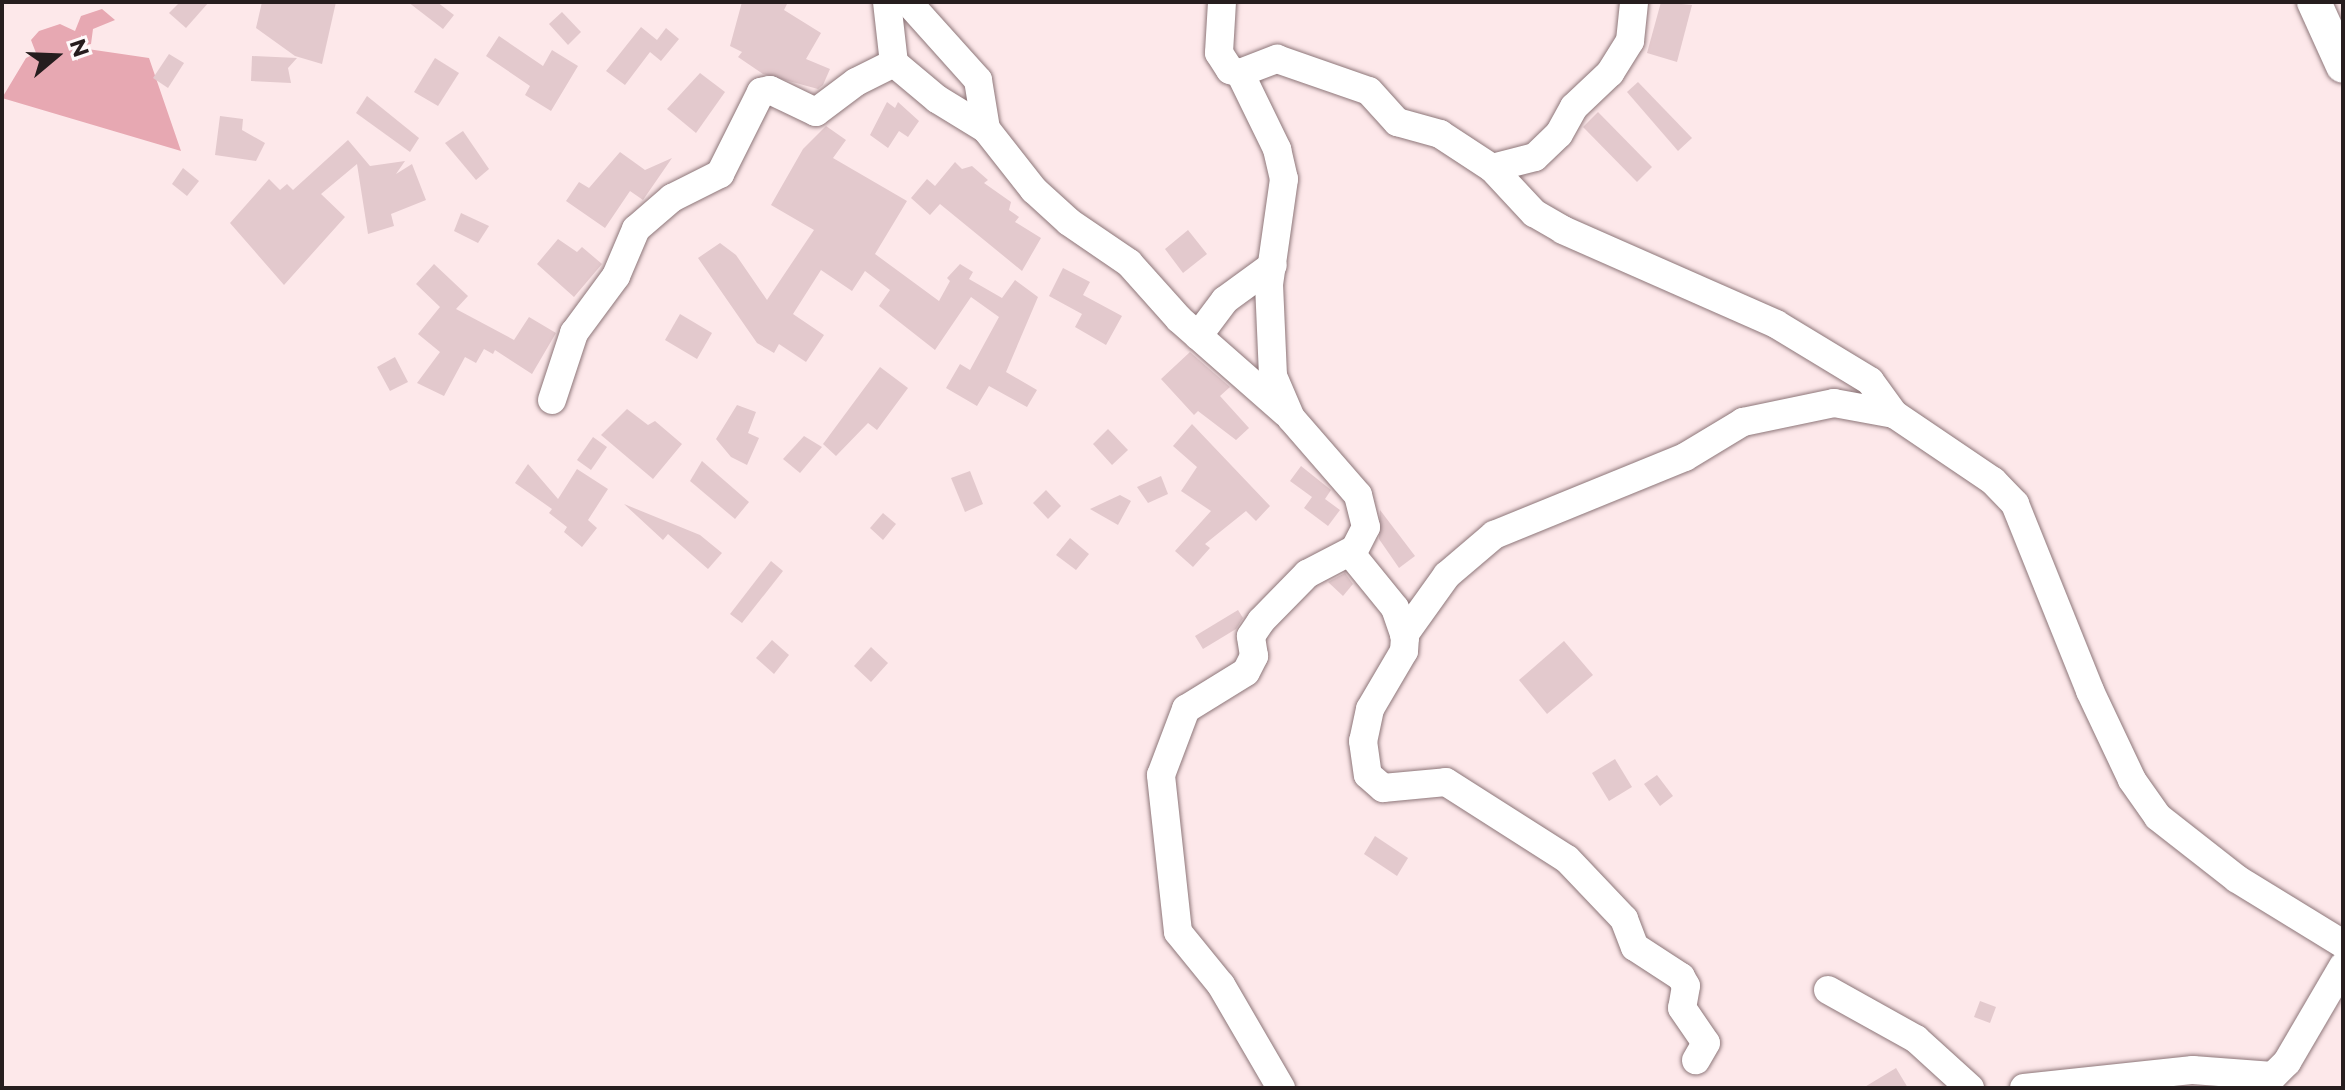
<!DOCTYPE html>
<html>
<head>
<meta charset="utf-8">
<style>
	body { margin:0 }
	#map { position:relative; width:2345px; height:1090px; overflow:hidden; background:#fde8ea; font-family:Montserrat,sans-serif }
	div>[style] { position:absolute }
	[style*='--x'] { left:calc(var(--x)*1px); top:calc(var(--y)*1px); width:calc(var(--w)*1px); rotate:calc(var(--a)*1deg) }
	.forest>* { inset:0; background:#e7a8b2 }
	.building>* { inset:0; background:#e3c9cd }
	.roads { filter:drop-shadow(0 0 2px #8d7679) drop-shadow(0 0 2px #8d7679) }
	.minor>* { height:28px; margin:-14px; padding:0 14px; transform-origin:14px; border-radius:14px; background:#fff }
	.major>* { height:34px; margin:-17px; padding:0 17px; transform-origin:17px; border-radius:17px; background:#fff }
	span { translate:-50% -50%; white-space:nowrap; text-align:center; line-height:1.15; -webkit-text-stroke:8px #fff9fa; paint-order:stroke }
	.frame { position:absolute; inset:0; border:4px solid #261d1e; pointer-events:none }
	.north { position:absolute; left:16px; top:16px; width:80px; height:80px; -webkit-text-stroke:6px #fff9fa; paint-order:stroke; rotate:71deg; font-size:22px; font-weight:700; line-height:32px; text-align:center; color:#261d1e }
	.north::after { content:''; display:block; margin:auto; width:28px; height:36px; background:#261d1e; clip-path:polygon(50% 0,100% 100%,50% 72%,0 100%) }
</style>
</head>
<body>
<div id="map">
	<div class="forest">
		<i style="clip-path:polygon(102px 9px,115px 20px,93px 29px,91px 44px,74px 47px,149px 58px,181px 151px,2px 98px,26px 58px,36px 53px,31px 40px,39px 31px,60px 24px,75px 31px,81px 16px)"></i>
	</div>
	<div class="building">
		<i style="clip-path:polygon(180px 2px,209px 2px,186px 28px,169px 13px)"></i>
		<i style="clip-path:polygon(262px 2px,336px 2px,322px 64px,295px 56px,256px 28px)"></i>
		<i style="clip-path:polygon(408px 2px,437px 2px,454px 15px,443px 29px)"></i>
		<i style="clip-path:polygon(742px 2px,788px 2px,784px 10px,821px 33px,806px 59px,830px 69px,823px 85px,818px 89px,763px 74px,738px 57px,742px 52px,730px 46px)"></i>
		<i style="clip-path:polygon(1661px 2px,1692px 5px,1677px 62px,1647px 53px)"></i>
		<i style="clip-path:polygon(562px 12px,581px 32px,568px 45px,549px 24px)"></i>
		<i style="clip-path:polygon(641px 27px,657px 40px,666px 28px,679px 39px,661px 61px,650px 52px,625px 85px,606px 71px)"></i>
		<i style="clip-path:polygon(499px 36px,543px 66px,552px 50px,578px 66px,551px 111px,525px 95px,530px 86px,486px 56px)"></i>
		<i style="clip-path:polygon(169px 54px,184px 63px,168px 88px,153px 78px)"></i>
		<i style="clip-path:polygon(252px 56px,297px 58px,288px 68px,291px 83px,251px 81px)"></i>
		<i style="clip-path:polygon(435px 58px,459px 73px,438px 106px,414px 92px)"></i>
		<i style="clip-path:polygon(700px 73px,725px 92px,696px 133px,667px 109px)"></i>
		<i style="clip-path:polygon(1638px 82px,1692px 138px,1678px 151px,1627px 92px)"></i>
		<i style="clip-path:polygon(367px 96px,419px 138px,410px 152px,356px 113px)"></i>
		<i style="clip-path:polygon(887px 102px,895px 108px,898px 102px,919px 121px,908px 137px,899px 131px,888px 148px,870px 135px)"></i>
		<i style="clip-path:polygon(1598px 112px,1652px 167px,1637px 182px,1583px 127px)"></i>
		<i style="clip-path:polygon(220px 116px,243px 119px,242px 130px,265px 143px,256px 161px,215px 155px)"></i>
		<i style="clip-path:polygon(826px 126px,846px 140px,833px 158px,907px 201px,875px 254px,939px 301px,950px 281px,947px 278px,960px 264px,973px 272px,969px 279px,1002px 298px,1015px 280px,1038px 297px,1006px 372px,1037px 390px,1027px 407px,989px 386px,977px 406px,946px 388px,960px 364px,970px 370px,999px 317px,971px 297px,935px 350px,879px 306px,890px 290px,865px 271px,852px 291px,821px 270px,793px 314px,824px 335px,806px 362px,779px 344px,774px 353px,757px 343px,698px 258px,720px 243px,736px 255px,767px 300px,814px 230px,771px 205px,803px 149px)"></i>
		<i style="clip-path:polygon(463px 131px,489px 169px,476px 180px,445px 143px)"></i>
		<i style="clip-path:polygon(348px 140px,370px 166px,405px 161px,396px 174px,412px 164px,426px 200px,391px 214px,394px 226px,368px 234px,357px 164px,321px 194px,345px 217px,284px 285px,230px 223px,269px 179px,280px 190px,287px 184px,293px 190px)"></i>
		<i style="clip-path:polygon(620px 152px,645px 170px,672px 158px,643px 200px,630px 191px,605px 228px,566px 201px,579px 182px,589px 188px)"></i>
		<i style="clip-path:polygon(955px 162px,962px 169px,972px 166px,988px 180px,984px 183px,1011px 202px,1009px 210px,1019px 217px,1015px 222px,1041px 238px,1022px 271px,940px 204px,930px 215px,911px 198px,927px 179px,935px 186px)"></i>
		<i style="clip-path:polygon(183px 168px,199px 181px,187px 196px,172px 184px)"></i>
		<i style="clip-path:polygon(461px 213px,489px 226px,478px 243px,454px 231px)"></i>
		<i style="clip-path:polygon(1188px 230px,1207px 254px,1183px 273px,1165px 249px)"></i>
		<i style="clip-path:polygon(558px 239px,577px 252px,582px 247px,602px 264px,574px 297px,537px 264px)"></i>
		<i style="clip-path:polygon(434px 264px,468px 296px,456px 309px,514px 340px,529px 317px,556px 333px,532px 374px,495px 350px,493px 354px,484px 349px,476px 363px,465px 357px,444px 396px,417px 383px,440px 352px,418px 334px,440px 307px,416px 284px)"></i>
		<i style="clip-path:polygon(1063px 268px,1090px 282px,1083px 295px,1122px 316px,1106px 345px,1075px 327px,1082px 314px,1049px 296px)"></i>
		<i style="clip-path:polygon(680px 314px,712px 333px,697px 359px,665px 340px)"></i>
		<i style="clip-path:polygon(1190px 352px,1230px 387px,1220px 396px,1249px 428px,1236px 440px,1198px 411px,1194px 415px,1161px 379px)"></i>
		<i style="clip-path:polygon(395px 357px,408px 382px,390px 391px,377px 367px)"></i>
		<i style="clip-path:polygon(880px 367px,908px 388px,877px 430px,868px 423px,836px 456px,823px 444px)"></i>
		<i style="clip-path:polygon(737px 405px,756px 412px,748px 433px,759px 438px,747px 465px,731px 457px,716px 439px)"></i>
		<i style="clip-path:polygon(627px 409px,648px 425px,655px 421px,682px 444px,653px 479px,601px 435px)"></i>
		<i style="clip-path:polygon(1192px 424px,1270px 506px,1256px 521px,1246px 511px,1205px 544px,1210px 548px,1193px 567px,1175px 551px,1211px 511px,1181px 491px,1197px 467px,1173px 446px)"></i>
		<i style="clip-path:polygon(1108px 429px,1128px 450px,1112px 465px,1093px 444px)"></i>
		<i style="clip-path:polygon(804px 436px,822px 447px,800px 473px,783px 459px)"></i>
		<i style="clip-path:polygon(593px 437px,607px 447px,591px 470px,577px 460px)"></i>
		<i style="clip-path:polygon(702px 461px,749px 502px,735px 519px,690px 481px)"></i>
		<i style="clip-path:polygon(528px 464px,558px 499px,577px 469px,608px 489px,588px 520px,597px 528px,582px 547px,564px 532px,567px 527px,549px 513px,552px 509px,515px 483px)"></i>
		<i style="clip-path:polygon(1301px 466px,1331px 490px,1325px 499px,1340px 510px,1328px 526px,1304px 508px,1312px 497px,1290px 481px)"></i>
		<i style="clip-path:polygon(970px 471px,983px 504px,965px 512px,951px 478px)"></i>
		<i style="clip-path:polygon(1161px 476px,1168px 494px,1148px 503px,1137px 487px)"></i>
		<i style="clip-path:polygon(1046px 490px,1061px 506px,1048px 519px,1033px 503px)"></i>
		<i style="clip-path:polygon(1120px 495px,1131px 501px,1118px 525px,1090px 509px)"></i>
		<i style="clip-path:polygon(624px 504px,700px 535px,722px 553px,708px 569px,668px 534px,663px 540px)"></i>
		<i style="clip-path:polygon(1380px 510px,1415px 556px,1399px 568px,1379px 539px)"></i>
		<i style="clip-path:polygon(883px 513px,896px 524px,883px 540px,870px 528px)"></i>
		<i style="clip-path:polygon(1070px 538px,1089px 554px,1076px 570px,1056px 555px)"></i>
		<i style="clip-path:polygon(771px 561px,783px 571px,742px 623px,730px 614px)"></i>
		<i style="clip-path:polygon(1345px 573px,1353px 584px,1343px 596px,1328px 582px)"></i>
		<i style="clip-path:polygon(1238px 610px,1243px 618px,1236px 629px,1203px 649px,1195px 636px)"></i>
		<i style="clip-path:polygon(772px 640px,789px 655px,774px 674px,756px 658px)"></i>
		<i style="clip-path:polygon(1564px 641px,1593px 675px,1547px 714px,1519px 680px)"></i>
		<i style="clip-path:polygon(871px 647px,888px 663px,871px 682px,854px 666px)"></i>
		<i style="clip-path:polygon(1615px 759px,1632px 787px,1609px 801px,1592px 773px)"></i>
		<i style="clip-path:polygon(1657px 775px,1673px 796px,1660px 806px,1644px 784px)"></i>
		<i style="clip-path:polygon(1375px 836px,1408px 858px,1397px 876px,1364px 854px)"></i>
		<i style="clip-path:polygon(1980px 1001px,1996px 1007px,1990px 1023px,1974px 1017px)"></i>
		<i style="clip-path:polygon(1896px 1068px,1908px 1088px,1863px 1088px)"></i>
	</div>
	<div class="roads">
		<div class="minor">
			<i style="--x:887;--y:2;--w:61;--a:83.5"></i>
			<i style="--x:894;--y:63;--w:56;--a:39.9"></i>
			<i style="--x:937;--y:99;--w:57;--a:31.5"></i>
			<i style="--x:986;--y:129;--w:78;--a:51.8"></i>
			<i style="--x:1034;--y:190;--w:47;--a:42.4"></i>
			<i style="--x:1069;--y:222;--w:73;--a:34.3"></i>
			<i style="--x:1129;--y:263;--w:75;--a:48.2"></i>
			<i style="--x:1179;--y:319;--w:142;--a:41.3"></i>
			<i style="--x:908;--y:2;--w:105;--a:48.1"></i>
			<i style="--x:978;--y:80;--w:50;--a:80.7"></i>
			<i style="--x:1222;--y:2;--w:51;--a:93.4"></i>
			<i style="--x:1219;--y:53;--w:20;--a:57"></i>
			<i style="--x:1230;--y:70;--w:10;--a:17"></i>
			<i style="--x:1240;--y:73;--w:40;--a:-21"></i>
			<i style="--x:1277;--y:59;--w:97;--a:19.2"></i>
			<i style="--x:1369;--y:91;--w:42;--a:47.9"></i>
			<i style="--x:1397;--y:122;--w:45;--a:15.6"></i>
			<i style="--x:1440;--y:134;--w:62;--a:33.2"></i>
			<i style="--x:1492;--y:168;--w:62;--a:47"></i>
			<i style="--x:1534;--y:213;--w:34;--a:30"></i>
			<i style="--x:1563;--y:230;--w:233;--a:23.8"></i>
			<i style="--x:1776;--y:324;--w:110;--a:31.2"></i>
			<i style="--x:1870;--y:381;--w:41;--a:54"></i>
			<i style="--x:1894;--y:414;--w:120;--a:34.1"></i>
			<i style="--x:1993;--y:481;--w:32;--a:46"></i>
			<i style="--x:2015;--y:504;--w:201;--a:68.1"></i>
			<i style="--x:2090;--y:691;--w:98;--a:64.7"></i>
			<i style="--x:2132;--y:780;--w:45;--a:54.9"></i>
			<i style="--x:2158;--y:817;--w:100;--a:38.1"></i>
			<i style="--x:2237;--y:879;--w:124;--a:31.5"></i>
			<i style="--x:1240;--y:73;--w:85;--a:64"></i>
			<i style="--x:1277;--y:149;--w:31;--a:77"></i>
			<i style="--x:1284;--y:179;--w:106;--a:98.1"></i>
			<i style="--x:1269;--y:284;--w:92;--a:87.5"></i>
			<i style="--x:1273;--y:376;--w:46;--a:66.8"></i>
			<i style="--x:1291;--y:418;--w:102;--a:49"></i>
			<i style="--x:1358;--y:495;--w:33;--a:76"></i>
			<i style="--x:1366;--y:527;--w:31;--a:117"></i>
			<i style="--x:1352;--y:555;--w:68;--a:50.9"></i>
			<i style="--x:1395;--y:608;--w:31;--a:71"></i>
			<i style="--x:1405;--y:637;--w:14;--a:94"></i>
			<i style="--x:1404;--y:651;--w:67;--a:120.4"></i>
			<i style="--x:1370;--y:709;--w:33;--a:102"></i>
			<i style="--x:1363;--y:741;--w:34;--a:82"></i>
			<i style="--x:1368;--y:775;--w:20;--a:41"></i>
			<i style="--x:1383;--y:788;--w:63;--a:-5.4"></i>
			<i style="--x:1446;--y:782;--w:143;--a:32.5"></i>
			<i style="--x:1567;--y:859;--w:83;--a:46.5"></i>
			<i style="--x:1624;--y:919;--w:30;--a:69"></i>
			<i style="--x:1635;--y:947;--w:55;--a:33.1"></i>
			<i style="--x:1681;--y:977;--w:10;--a:61"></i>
			<i style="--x:1686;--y:986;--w:22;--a:100"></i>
			<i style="--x:1682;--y:1008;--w:42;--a:55.6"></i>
			<i style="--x:1706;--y:1043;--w:20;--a:120"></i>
			<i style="--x:1492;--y:168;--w:44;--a:-14.3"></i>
			<i style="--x:1535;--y:157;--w:33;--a:-44"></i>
			<i style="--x:1559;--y:134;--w:31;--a:-61"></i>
			<i style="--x:1574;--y:107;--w:50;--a:-43.4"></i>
			<i style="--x:1610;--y:73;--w:38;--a:-58"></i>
			<i style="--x:1630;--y:41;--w:39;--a:-84"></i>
			<i style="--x:1198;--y:336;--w:45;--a:-53.1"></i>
			<i style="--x:1225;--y:300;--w:59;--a:-36.1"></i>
			<i style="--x:552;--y:400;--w:71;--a:-71.8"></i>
			<i style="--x:574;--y:333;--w:71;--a:-53.6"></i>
			<i style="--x:616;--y:276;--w:51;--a:-66.9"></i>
			<i style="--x:636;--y:229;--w:48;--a:-40.7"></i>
			<i style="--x:672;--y:198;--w:54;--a:-26.6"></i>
			<i style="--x:720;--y:174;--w:92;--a:-63.4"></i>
			<i style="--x:761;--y:92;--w:9;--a:-13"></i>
			<i style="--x:770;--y:90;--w:51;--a:25.6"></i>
			<i style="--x:816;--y:112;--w:50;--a:-36.9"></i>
			<i style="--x:856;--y:82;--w:42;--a:-26.6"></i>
			<i style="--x:1404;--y:635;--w:74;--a:-54.4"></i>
			<i style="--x:1447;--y:575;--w:62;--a:-40.4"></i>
			<i style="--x:1494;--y:535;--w:206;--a:-22.2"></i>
			<i style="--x:1685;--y:457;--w:68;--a:-31.1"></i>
			<i style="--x:1743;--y:422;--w:93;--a:-11.8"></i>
			<i style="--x:1834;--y:403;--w:61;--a:10.4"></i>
			<i style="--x:1828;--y:990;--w:101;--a:29.1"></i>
			<i style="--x:1916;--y:1039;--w:73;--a:42.2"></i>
			<i style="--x:1281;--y:1088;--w:119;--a:-120.2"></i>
			<i style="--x:1221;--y:985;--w:68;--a:-129.1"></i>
			<i style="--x:1178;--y:932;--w:158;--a:-96.2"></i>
			<i style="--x:1161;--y:775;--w:71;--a:-69.3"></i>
			<i style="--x:1186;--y:709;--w:70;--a:-31.7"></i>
			<i style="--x:1246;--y:672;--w:18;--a:-63"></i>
			<i style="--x:1254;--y:656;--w:20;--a:-99"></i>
			<i style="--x:1251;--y:636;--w:18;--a:-56"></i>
			<i style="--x:1261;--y:621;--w:66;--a:-45.6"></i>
			<i style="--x:1307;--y:574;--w:50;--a:-27.6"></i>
			<i style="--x:2024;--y:1088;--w:170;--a:-6.1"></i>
			<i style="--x:2193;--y:1070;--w:80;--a:4.3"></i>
			<i style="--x:2273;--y:1076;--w:20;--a:-45"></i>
			<i style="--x:2287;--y:1062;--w:111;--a:-59.7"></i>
		</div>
		<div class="major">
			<i style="--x:2314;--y:2;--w:70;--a:65.6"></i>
		</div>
	</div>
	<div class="frame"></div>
	<div class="north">N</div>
</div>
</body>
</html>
